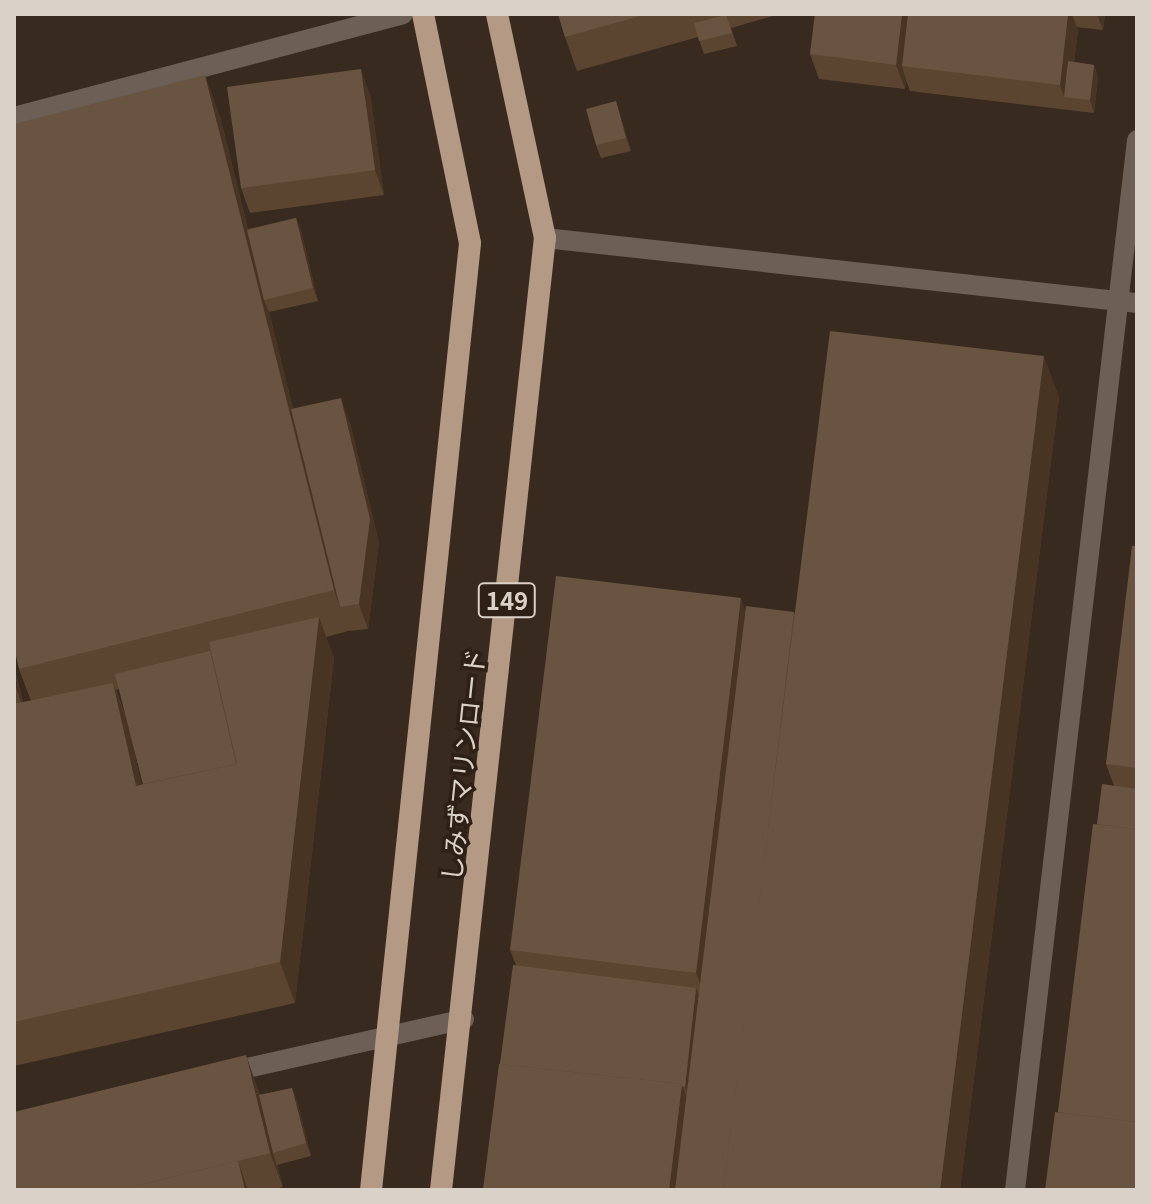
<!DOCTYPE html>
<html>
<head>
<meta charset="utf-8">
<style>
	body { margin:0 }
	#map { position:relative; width:1151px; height:1204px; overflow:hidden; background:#382a1e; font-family:Georgia,"Noto Sans JP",serif }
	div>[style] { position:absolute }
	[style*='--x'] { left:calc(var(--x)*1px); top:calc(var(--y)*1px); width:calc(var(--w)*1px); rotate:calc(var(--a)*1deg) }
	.minor>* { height:20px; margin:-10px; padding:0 10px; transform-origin:10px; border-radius:10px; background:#6b5f56 }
	.tertiary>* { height:20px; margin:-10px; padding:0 10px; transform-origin:10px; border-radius:10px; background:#6b5f56 }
	.trunk>* { height:22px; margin:-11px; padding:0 11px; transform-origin:11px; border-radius:11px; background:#b49a84 }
	.wall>* { inset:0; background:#5c4530 }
	.shaded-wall>* { inset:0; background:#483422 }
	.building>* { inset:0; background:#695441 }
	span { translate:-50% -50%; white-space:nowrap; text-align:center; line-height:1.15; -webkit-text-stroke:7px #2e2015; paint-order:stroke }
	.shield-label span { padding:2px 6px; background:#2e2015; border:2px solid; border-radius:6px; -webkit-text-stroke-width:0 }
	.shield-label { font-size:24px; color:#dad1c9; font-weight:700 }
	.street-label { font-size:26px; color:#dad1c9 }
	.frame { position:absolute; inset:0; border:16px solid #dad1c9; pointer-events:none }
</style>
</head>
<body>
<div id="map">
	<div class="minor">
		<i style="--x:14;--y:117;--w:402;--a:-14.8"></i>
		<i style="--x:545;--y:238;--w:596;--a:6.27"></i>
		<i style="--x:1015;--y:1190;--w:1057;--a:-83.37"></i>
	</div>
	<div class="tertiary">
		<i style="--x:225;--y:1073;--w:245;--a:-12.7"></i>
	</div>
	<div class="trunk">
		<i style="--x:371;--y:1190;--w:952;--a:-84.03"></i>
		<i style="--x:470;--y:243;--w:234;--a:-101.6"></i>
		<i style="--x:441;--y:1190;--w:958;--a:-83.77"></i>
		<i style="--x:545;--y:238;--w:229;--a:-102.1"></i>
	</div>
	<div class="wall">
		<i style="clip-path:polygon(558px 14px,780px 14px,731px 28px,737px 46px,704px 54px,698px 37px,577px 71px,565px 37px)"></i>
		<i style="clip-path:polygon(815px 14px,1105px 14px,1103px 30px,1076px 27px,1078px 30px,1074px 62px,1094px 65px,1098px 78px,1094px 113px,910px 91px,906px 80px,905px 89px,819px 79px,810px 54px)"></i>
		<i style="clip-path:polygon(370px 94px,384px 195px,250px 213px,241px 188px)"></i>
		<i style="clip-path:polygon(616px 101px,631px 151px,601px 158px,596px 145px)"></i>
		<i style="clip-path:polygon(evenodd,220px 116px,248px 229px,296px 218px,301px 231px,318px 301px,269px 312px,293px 409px,350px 423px,379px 543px,368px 629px,348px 631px,326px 637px,334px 658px,295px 1003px,14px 1066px,14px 666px,23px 702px,31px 701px,19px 669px,220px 116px,119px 689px,127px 720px,116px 690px,119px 689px,220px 116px,131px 737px,143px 784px,141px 784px,131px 737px)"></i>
		<i style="clip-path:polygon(1059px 397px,960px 1190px,483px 1190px,500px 1064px,516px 965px,510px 950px,746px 612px,794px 614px)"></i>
		<i style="clip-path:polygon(1137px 546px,1137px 1190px,1058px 1112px,1097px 824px,1114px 786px,1106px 764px)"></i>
		<i style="clip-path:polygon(292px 1088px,297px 1101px,311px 1156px,277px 1165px,283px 1187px,271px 1190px,14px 1190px,258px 1089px,260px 1095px)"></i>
	</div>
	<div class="shaded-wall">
		<i style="clip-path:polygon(902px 14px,914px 14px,902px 66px,906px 80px,905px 89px,896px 65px)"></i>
		<i style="clip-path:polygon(1068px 14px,1072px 14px,1078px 30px,1070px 97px,1064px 97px,1060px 85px)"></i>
		<i style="clip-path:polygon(1097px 14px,1105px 14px,1103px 30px)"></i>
		<i style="clip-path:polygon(1094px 65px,1098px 78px,1094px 113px,1090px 100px)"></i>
		<i style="clip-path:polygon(361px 69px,370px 94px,384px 195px,375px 170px)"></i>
		<i style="clip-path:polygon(205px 75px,220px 116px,265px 299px,264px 300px,269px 312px,342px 606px,340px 607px,334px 590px)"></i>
		<i style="clip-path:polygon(616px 101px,620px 114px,631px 151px,626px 138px)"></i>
		<i style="clip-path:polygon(296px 218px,301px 231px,318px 301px,313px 288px)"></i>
		<i style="clip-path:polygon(1044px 356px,1059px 397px,960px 1190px,940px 1190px)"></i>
		<i style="clip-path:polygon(341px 398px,350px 423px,379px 543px,368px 629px,359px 604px)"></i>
		<i style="clip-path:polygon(741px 598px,756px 639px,711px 1014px,696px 973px)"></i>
		<i style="clip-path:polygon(319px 617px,334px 658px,295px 1003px,280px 962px)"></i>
		<i style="clip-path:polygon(14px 666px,26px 716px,14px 682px)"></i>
		<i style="clip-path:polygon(113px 683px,128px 724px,151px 827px,136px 786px)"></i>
		<i style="clip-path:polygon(696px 988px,709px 1021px,697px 1120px,685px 1087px)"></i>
		<i style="clip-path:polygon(246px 1055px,258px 1089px,274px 1152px,273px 1153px,283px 1187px,270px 1153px)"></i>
		<i style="clip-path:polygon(682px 1084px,697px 1125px,689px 1190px,669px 1190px)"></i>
		<i style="clip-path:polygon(292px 1088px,297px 1101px,311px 1156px,306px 1143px)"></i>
		<i style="clip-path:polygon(238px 1161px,248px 1190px,245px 1190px)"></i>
	</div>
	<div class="building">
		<i style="clip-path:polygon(558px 14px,647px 14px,565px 37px)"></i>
		<i style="clip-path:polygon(815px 14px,902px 14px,896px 65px,810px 54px)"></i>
		<i style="clip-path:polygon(908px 14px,1068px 14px,1060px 85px,902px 66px)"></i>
		<i style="clip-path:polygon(726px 15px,732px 33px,699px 41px,694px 23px)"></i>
		<i style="clip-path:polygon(1068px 61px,1094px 65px,1090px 100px,1064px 97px)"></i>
		<i style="clip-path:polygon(361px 69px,375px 170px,241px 188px,227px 87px)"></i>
		<i style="clip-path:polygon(205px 75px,334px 590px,19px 669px,14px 647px,14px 124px)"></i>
		<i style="clip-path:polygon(616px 101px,626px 138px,596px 145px,586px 109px)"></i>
		<i style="clip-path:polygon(296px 218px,313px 288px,264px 300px,247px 230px)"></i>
		<i style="clip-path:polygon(830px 331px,1044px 356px,940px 1190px,723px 1190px)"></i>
		<i style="clip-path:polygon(341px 398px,370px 519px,359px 604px,340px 607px,291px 409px)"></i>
		<i style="clip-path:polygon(1132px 546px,1137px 546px,1137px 768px,1106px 764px)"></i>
		<i style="clip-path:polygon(556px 576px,741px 598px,696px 973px,510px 950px)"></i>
		<i style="clip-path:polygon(746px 606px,794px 612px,753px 954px,723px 1190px,675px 1190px)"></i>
		<i style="clip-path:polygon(319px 617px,280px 962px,14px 1022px,14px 704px,113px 683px,136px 786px,237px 764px,209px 642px)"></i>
		<i style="clip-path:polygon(210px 651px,236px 764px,143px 784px,115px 674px)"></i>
		<i style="clip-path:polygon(1102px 784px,1137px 789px,1137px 829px,1097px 824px)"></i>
		<i style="clip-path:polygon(1093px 824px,1137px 829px,1137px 1122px,1058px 1112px)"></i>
		<i style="clip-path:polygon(513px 965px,696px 988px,685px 1087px,682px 1086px,682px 1084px,500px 1064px)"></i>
		<i style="clip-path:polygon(246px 1055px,270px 1153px,119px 1190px,14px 1190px,14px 1112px)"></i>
		<i style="clip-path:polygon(499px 1064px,682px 1084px,669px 1190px,483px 1190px)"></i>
		<i style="clip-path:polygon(292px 1088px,306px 1143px,273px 1153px,259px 1095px)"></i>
		<i style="clip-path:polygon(1055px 1112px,1137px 1122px,1137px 1190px,1045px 1190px)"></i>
		<i style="clip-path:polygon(238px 1161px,245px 1190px,119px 1190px)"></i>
	</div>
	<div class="shield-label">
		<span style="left:507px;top:600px">149</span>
	</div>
	<div class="street-label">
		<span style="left:462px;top:765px;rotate:-84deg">しみずマリンロード</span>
	</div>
	<div class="frame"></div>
</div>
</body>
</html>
